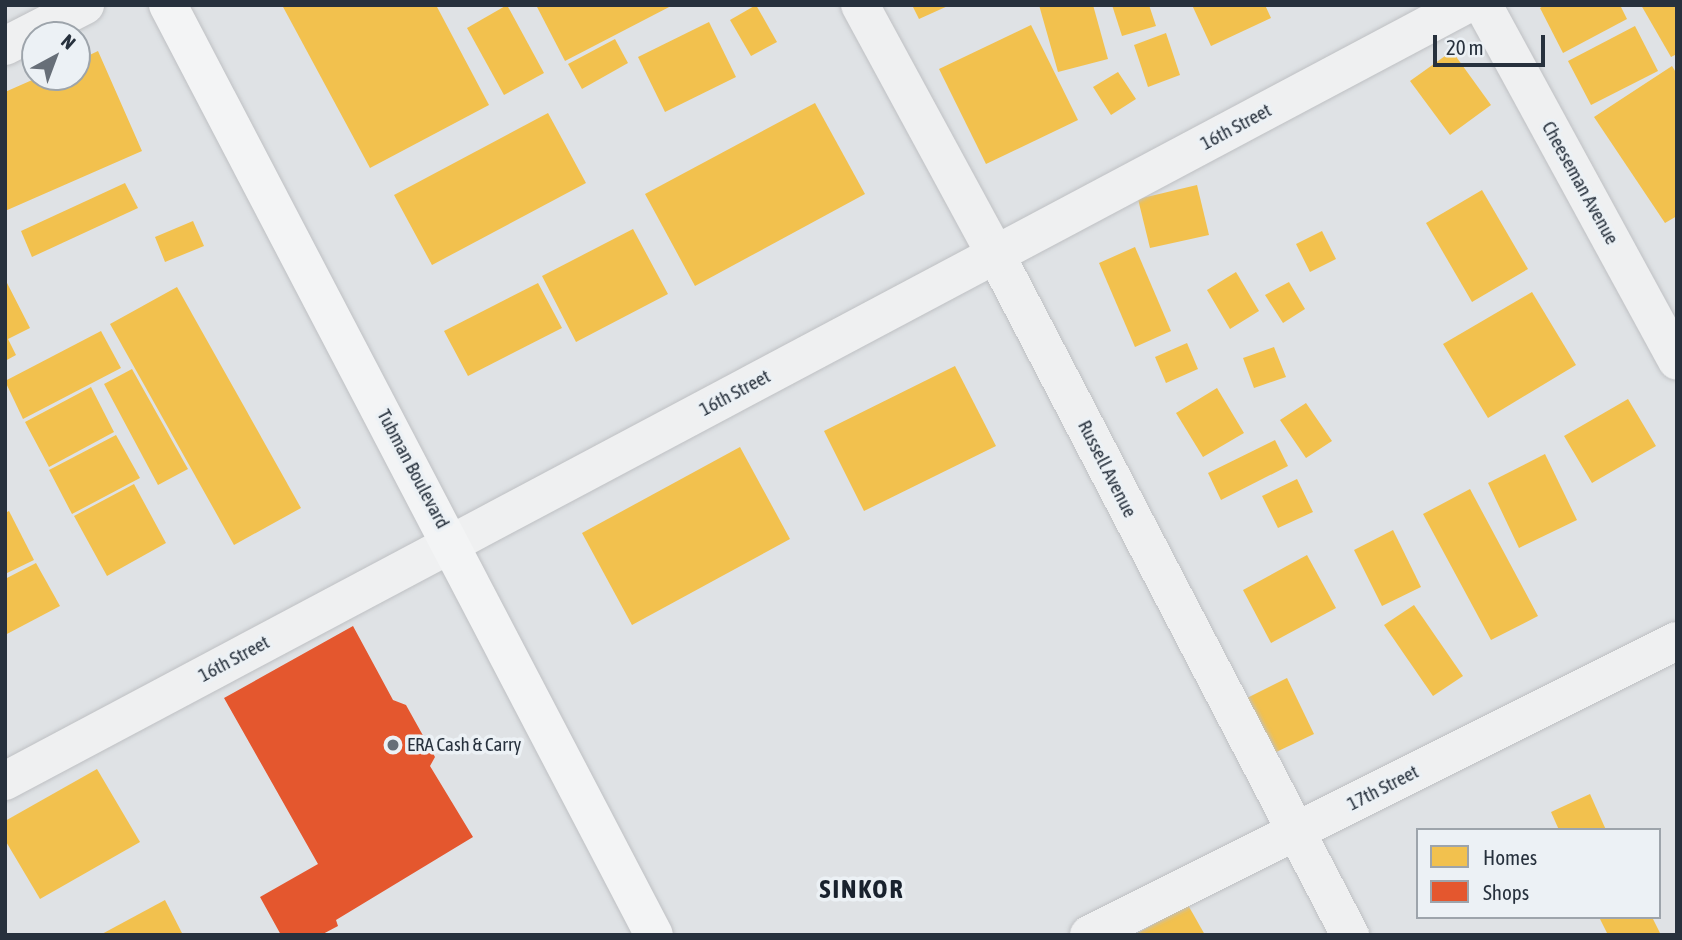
<!DOCTYPE html>
<html>
<head>
<meta charset="utf-8">
<style>
	body { margin:0 }
	#map { position:relative; width:1682px; height:940px; overflow:hidden; background:#dfe2e5; font-family:"Asap Condensed",sans-serif }
	div>[style] { position:absolute }
	[style*='--x'] { left:calc(var(--x)*1px); top:calc(var(--y)*1px); width:calc(var(--w)*1px); rotate:calc(var(--a)*1deg) }
	.homes>* { inset:0; background:#f2c14e }
	.shops>* { inset:0; background:#e4572e }
	.roads { filter:drop-shadow(0 0 2px #bec0c3) drop-shadow(0 0 2px #bec0c3) }
	.minor>* { height:38px; margin:-19px; padding:0 19px; transform-origin:19px; border-radius:19px; background:#eff0f1 }
	.highway>* { height:38px; margin:-19px; padding:0 19px; transform-origin:19px; border-radius:19px; background:#f3f4f5 }
	.dots>* { width:19px; height:19px; translate:-50% -50%; box-sizing:border-box; border:4px solid #ecf1f5; border-radius:50% }
	span { translate:-50% -50%; white-space:nowrap; text-align:center; line-height:1.15; -webkit-text-stroke:7px #ecf1f5; paint-order:stroke }
	.street-label { font-size:19px; color:#27313d }
	.poi-label { font-size:19px; color:#27313d }
	.left { translate:0 -50%; text-align:left }
	.district-label { font-size:26px; color:#19222e; font-weight:700; letter-spacing:2px }
	.frame { position:absolute; inset:0; border:7px solid #27313d; pointer-events:none }
	.legend { position:absolute; left:1416px; top:828px; width:245px; height:91px; box-sizing:border-box; background:#ecf1f5; border:2px solid #9da4ab; margin:0; padding:9px 12px; list-style:none; font-size:21px; color:#27313d }
	.legend li { display:flex; align-items:center; gap:14px; height:35px }
	.legend b { width:35px; border:2px solid #9da4ab }
	.north { position:absolute; left:21px; top:21px; width:70px; height:70px; box-sizing:border-box; background:#ecf1f5; border:2px solid #9da4ab; border-radius:50%; rotate:41deg; font-size:19px; font-weight:700; line-height:28px; text-align:center; color:#27313d }
	.north::after { content:''; display:block; margin:auto; width:24px; height:32px; background:#676f78; clip-path:polygon(50% 0,100% 100%,50% 72%,0 100%) }
	.scale { position:absolute; left:1433px; top:35px; width:112px; height:32px; box-sizing:border-box; border:4px solid #27313d; border-top:0; padding-left:9px; font-size:21px; line-height:24px; white-space:nowrap; color:#27313d; -webkit-text-stroke:5px #ecf1f5; paint-order:stroke }
</style>
</head>
<body>
<div id="map">
	<div class="homes">
		<i style="clip-path:polygon(282px 5px,436px 5px,489px 105px,370px 168px)"></i>
		<i style="clip-path:polygon(507px 5px,544px 73px,504px 95px,467px 28px)"></i>
		<i style="clip-path:polygon(536px 5px,673px 5px,565px 61px)"></i>
		<i style="clip-path:polygon(756px 5px,777px 42px,751px 56px,730px 20px)"></i>
		<i style="clip-path:polygon(912px 5px,950px 5px,919px 19px)"></i>
		<i style="clip-path:polygon(1039px 5px,1093px 5px,1108px 59px,1058px 72px)"></i>
		<i style="clip-path:polygon(1112px 5px,1149px 5px,1156px 26px,1122px 36px)"></i>
		<i style="clip-path:polygon(1192px 5px,1265px 5px,1271px 18px,1211px 46px)"></i>
		<i style="clip-path:polygon(1545px 5px,1620px 5px,1627px 19px,1563px 53px,1540px 8px)"></i>
		<i style="clip-path:polygon(1641px 5px,1677px 5px,1677px 54px,1671px 57px)"></i>
		<i style="clip-path:polygon(709px 22px,736px 77px,665px 112px,638px 57px)"></i>
		<i style="clip-path:polygon(1031px 25px,1078px 120px,986px 164px,939px 69px)"></i>
		<i style="clip-path:polygon(1635px 26px,1658px 71px,1591px 105px,1568px 61px)"></i>
		<i style="clip-path:polygon(1166px 33px,1180px 75px,1148px 87px,1134px 45px)"></i>
		<i style="clip-path:polygon(615px 39px,628px 63px,582px 89px,568px 64px)"></i>
		<i style="clip-path:polygon(98px 51px,142px 151px,5px 211px,5px 92px,39px 77px,77px 77px,77px 61px)"></i>
		<i style="clip-path:polygon(1452px 51px,1491px 105px,1450px 135px,1410px 81px)"></i>
		<i style="clip-path:polygon(1672px 66px,1677px 74px,1677px 216px,1665px 223px,1594px 117px)"></i>
		<i style="clip-path:polygon(1118px 72px,1136px 99px,1111px 115px,1093px 87px)"></i>
		<i style="clip-path:polygon(815px 103px,865px 194px,695px 286px,645px 194px)"></i>
		<i style="clip-path:polygon(548px 113px,586px 183px,432px 265px,394px 195px)"></i>
		<i style="clip-path:polygon(125px 183px,138px 208px,32px 257px,21px 231px)"></i>
		<i style="clip-path:polygon(1197px 185px,1209px 235px,1150px 248px,1138px 199px)"></i>
		<i style="clip-path:polygon(1482px 190px,1528px 269px,1472px 302px,1426px 223px)"></i>
		<i style="clip-path:polygon(193px 221px,204px 246px,165px 262px,155px 237px)"></i>
		<i style="clip-path:polygon(633px 229px,668px 294px,576px 342px,542px 276px)"></i>
		<i style="clip-path:polygon(1322px 231px,1336px 259px,1310px 272px,1296px 244px)"></i>
		<i style="clip-path:polygon(1135px 247px,1171px 331px,1135px 347px,1099px 263px)"></i>
		<i style="clip-path:polygon(1236px 272px,1259px 311px,1230px 329px,1207px 290px)"></i>
		<i style="clip-path:polygon(5px 279px,30px 328px,8px 339px,16px 355px,5px 361px)"></i>
		<i style="clip-path:polygon(1289px 282px,1305px 309px,1283px 323px,1265px 295px)"></i>
		<i style="clip-path:polygon(538px 283px,562px 328px,468px 376px,444px 331px)"></i>
		<i style="clip-path:polygon(177px 287px,301px 508px,234px 545px,110px 324px)"></i>
		<i style="clip-path:polygon(1532px 292px,1576px 365px,1488px 418px,1443px 344px)"></i>
		<i style="clip-path:polygon(101px 331px,121px 368px,23px 419px,5px 381px)"></i>
		<i style="clip-path:polygon(1187px 343px,1198px 369px,1166px 383px,1155px 357px)"></i>
		<i style="clip-path:polygon(1274px 347px,1286px 377px,1254px 388px,1243px 358px)"></i>
		<i style="clip-path:polygon(955px 366px,996px 446px,864px 511px,824px 431px)"></i>
		<i style="clip-path:polygon(132px 369px,188px 469px,158px 485px,104px 384px)"></i>
		<i style="clip-path:polygon(91px 387px,114px 432px,49px 467px,25px 422px)"></i>
		<i style="clip-path:polygon(1217px 388px,1244px 433px,1203px 457px,1176px 413px)"></i>
		<i style="clip-path:polygon(1628px 399px,1656px 446px,1592px 483px,1564px 436px)"></i>
		<i style="clip-path:polygon(1306px 403px,1332px 441px,1306px 458px,1280px 420px)"></i>
		<i style="clip-path:polygon(116px 435px,140px 478px,72px 514px,49px 470px)"></i>
		<i style="clip-path:polygon(1275px 440px,1288px 466px,1221px 500px,1208px 473px)"></i>
		<i style="clip-path:polygon(740px 447px,790px 539px,632px 625px,582px 533px)"></i>
		<i style="clip-path:polygon(1545px 454px,1577px 520px,1519px 548px,1488px 483px)"></i>
		<i style="clip-path:polygon(1297px 479px,1313px 512px,1278px 528px,1262px 496px)"></i>
		<i style="clip-path:polygon(134px 484px,166px 543px,107px 576px,74px 516px)"></i>
		<i style="clip-path:polygon(1470px 489px,1538px 616px,1491px 640px,1423px 514px)"></i>
		<i style="clip-path:polygon(9px 511px,34px 560px,5px 574px,5px 513px)"></i>
		<i style="clip-path:polygon(1393px 530px,1421px 587px,1382px 606px,1354px 550px)"></i>
		<i style="clip-path:polygon(1307px 555px,1336px 608px,1271px 643px,1243px 590px)"></i>
		<i style="clip-path:polygon(36px 563px,60px 606px,5px 635px,5px 579px)"></i>
		<i style="clip-path:polygon(1414px 605px,1463px 676px,1433px 696px,1384px 625px)"></i>
		<i style="clip-path:polygon(1287px 678px,1314px 734px,1270px 755px,1243px 700px)"></i>
		<i style="clip-path:polygon(97px 769px,140px 842px,40px 899px,5px 840px,5px 821px)"></i>
		<i style="clip-path:polygon(1590px 794px,1606px 830px,1559px 830px,1551px 812px)"></i>
		<i style="clip-path:polygon(165px 900px,183px 935px,100px 935px)"></i>
		<i style="clip-path:polygon(1188px 905px,1205px 935px,1134px 935px)"></i>
		<i style="clip-path:polygon(1599px 917px,1652px 917px,1661px 935px,1608px 935px)"></i>
	</div>
	<div class="shops">
		<i style="clip-path:polygon(353px 626px,393px 700px,406px 705px,435px 757px,430px 766px,473px 837px,336px 920px,338px 926px,321px 935px,281px 935px,260px 897px,318px 864px,224px 698px)"></i>
	</div>
	<div class="roads">
		<div class="minor">
			<i style="--x:860;--y:5;--w:285;--a:61.5"></i>
			<i style="--x:996;--y:255;--w:767;--a:62.5"></i>
			<i style="--x:1483;--y:5;--w:405;--a:61.4"></i>
			<i style="--x:5;--y:46;--w:90;--a:-27.1"></i>
			<i style="--x:5;--y:781;--w:1653;--a:-27.99"></i>
			<i style="--x:1089;--y:935;--w:657;--a:-26.57"></i>
		</div>
		<div class="highway">
			<i style="--x:168;--y:5;--w:1049;--a:62.41"></i>
		</div>
	</div>
	<div class="dots">
		<i style="left:393px;top:745px;background:#676f78"></i>
	</div>
	<div class="street-label">
		<span style="left:1236px;top:127px;rotate:-28deg">16th Street</span>
		<span style="left:1580px;top:183px;rotate:61deg">Cheeseman Avenue</span>
		<span style="left:735px;top:393px;rotate:-28deg">16th Street</span>
		<span style="left:413px;top:469px;rotate:62deg">Tubman Boulevard</span>
		<span style="left:1107px;top:469px;rotate:63deg">Russell Avenue</span>
		<span style="left:234px;top:659px;rotate:-28deg">16th Street</span>
		<span style="left:1383px;top:788px;rotate:-27deg">17th Street</span>
	</div>
	<div class="poi-label">
		<span class="left" style="left:407px;top:745px">ERA Cash &amp; Carry</span>
	</div>
	<div class="district-label">
		<span style="left:862px;top:890px">SINKOR</span>
	</div>
	<div class="frame"></div>
	<ul class="legend">
	<li><b style="height:19px;background:#f2c14e"></b>Homes</li>
	<li><b style="height:19px;background:#e4572e"></b>Shops</li>
	</ul>
	<div class="north">N</div>
	<div class="scale">20 m</div>
</div>
</body>
</html>
